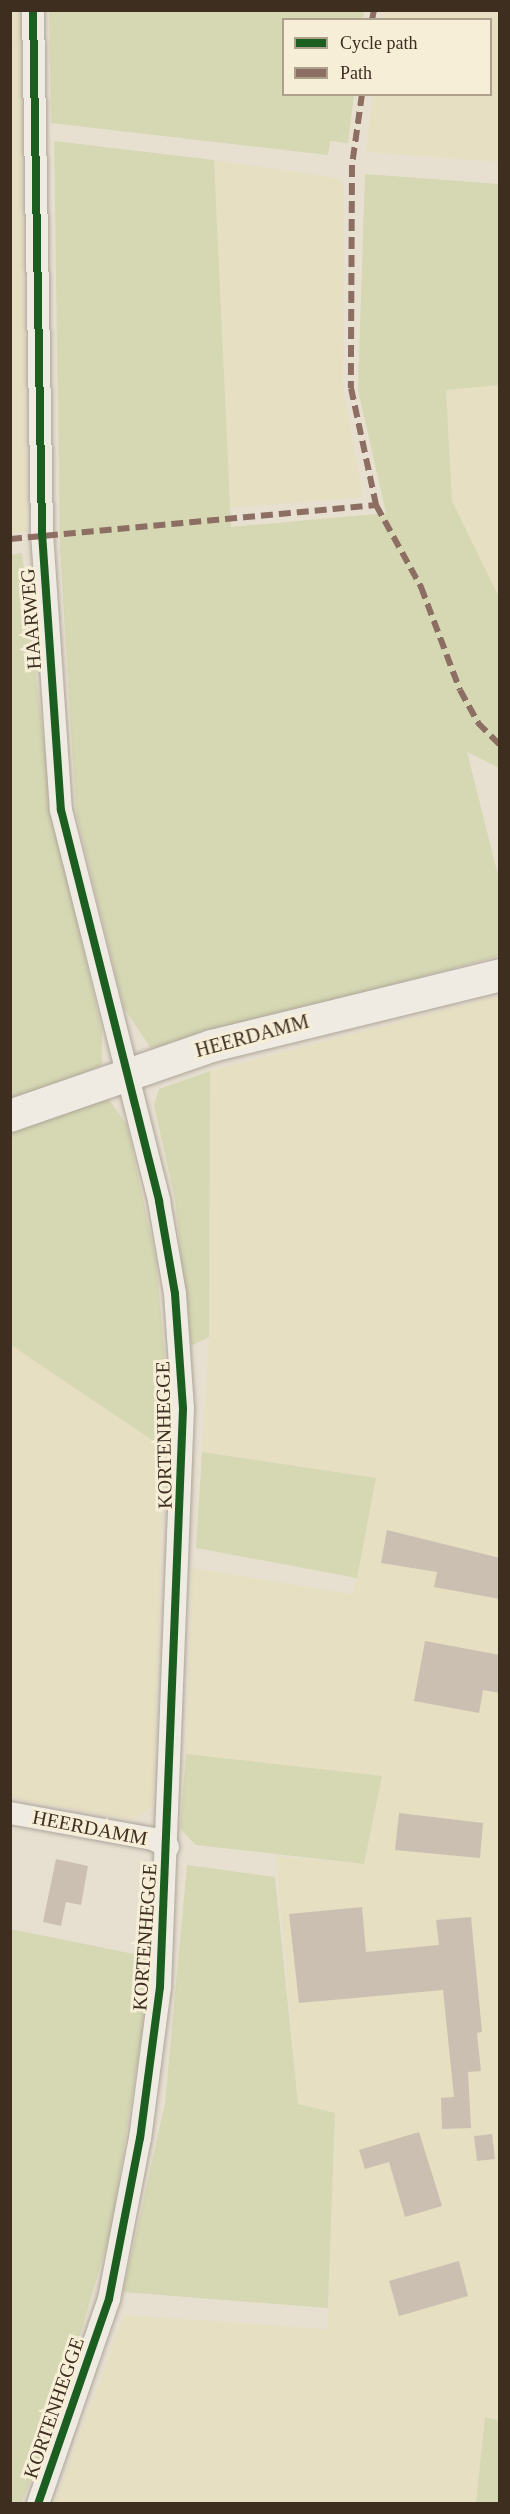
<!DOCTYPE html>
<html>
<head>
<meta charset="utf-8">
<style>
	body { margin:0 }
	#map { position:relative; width:510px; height:2514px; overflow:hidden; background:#e7e0d1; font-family:Georgia,serif }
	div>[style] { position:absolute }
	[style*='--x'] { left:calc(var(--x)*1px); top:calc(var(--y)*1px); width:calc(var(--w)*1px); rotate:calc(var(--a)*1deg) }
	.farmland>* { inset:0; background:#e6dfc2 }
	.green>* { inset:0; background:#d6d7b3 }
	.building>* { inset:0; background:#cbbfb2 }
	.roads { filter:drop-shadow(0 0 2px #ada599) drop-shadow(0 0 2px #ada599) }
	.street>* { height:22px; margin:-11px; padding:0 11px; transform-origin:11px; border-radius:11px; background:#efebe3 }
	.secondary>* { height:32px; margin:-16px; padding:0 16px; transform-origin:16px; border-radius:16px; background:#efebe3 }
	.quiet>* { height:6px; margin-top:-3px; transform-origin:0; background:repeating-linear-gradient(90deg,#8d6e63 0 12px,transparent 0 18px) }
	.cycleway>* { height:8px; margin:-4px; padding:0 4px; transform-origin:4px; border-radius:4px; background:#1b5e20 }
	span { translate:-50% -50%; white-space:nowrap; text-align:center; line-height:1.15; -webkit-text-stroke:6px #f7eed8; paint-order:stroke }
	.street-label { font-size:20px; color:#3d2e20 }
	.frame { position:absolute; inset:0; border:12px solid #3d2e20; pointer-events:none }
	.legend { position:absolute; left:282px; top:18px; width:210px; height:78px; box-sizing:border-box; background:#f7eed8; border:2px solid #ada18e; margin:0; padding:8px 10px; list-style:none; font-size:18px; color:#3d2e20 }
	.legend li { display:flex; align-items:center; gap:12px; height:30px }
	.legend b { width:30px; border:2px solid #ada18e }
</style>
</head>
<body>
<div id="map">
	<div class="farmland">
		<i style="clip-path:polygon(21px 10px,26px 531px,11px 534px,10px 11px)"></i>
		<i style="clip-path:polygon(384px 10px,499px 11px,499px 162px,366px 152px,373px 95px,490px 94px,490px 20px,382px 19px)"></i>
		<i style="clip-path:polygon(214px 160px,338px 178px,344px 187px,343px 387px,363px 497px,228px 508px)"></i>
		<i style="clip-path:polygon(484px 382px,499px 385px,499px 597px,452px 501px,446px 390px)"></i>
		<i style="clip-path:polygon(499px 996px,500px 2419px,485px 2417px,476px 2503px,54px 2504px,124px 2315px,328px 2329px,335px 2114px,298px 2104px,276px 1856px,364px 1864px,382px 1777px,186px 1754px,192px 1568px,353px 1594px,376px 1478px,202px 1452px,209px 1337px,210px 1071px)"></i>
		<i style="clip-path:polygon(11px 1345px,164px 1448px,153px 1806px,134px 1820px,11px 1798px)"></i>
	</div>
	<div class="green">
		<i style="clip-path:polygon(49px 11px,364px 11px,363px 19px,284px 20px,284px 94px,354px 95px,348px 143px,330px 141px,328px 155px,51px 123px)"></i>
		<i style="clip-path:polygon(54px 141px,214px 160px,231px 527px,386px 513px,358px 390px,365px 174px,499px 184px,499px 385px,446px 390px,452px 501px,499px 597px,499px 768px,467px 752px,499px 879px,499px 956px,152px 1050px,124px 1008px,76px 813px,60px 548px)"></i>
		<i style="clip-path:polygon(22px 553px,52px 812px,102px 1031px,102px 1065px,11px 1106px,10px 555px)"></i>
		<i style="clip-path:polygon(210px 1071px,209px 1337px,191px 1346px,175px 1199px,154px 1105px,159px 1089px)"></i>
		<i style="clip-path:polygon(105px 1094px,127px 1125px,156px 1259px,165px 1359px,164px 1448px,11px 1345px,10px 1129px)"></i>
		<i style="clip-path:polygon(202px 1452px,376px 1478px,357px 1578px,196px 1548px)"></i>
		<i style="clip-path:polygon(186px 1754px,382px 1776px,364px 1864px,196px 1845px,180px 1829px)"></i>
		<i style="clip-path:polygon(187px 1865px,275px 1877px,298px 2104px,335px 2113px,328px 2308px,123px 2292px,165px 2103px)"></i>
		<i style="clip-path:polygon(10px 1929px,154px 1958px,111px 2230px,53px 2427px,21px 2504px,10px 2503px)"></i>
		<i style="clip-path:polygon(485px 2417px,499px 2420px,499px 2503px,476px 2503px)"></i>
	</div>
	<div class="building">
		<i style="clip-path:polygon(387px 1530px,500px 1558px,500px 1599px,434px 1587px,437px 1572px,381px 1563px)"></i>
		<i style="clip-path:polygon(425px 1641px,500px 1655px,500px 1693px,483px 1690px,479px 1713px,414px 1701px)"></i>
		<i style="clip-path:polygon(399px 1813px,483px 1823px,480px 1858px,395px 1850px)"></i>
		<i style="clip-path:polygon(56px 1859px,88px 1866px,81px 1905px,66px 1902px,61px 1926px,43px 1922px)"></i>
		<i style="clip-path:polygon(362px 1907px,366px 1952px,439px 1945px,436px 1920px,471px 1917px,482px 2032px,477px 2033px,481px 2071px,468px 2072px,471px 2128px,442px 2129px,441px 2098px,454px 2097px,443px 1990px,299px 2003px,289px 1914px)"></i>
		<i style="clip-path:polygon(419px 2132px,442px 2206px,405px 2217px,389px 2162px,365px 2169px,359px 2150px)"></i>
		<i style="clip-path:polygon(492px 2134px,495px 2159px,477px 2161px,474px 2136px)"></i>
		<i style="clip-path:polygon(459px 2261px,468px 2296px,399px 2316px,389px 2281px)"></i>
	</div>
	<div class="roads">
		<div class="street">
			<i style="--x:33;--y:10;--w:523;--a:89.01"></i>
			<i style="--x:42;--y:533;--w:278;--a:86.1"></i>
			<i style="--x:61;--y:810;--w:403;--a:75.9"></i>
			<i style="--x:159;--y:1201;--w:94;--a:80.2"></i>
			<i style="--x:175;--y:1294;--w:115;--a:86"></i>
			<i style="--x:183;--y:1409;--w:578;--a:92.28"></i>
			<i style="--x:160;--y:1987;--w:152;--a:97.5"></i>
			<i style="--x:140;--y:2138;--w:164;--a:100.9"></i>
			<i style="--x:109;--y:2299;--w:217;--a:109.1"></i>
			<i style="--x:10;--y:1813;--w:145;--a:10.3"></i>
			<i style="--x:153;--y:1839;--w:17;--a:28"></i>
		</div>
		<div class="secondary">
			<i style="--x:10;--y:1116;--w:214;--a:-19.1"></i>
			<i style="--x:212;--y:1046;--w:297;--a:-13.8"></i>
		</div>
	</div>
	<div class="quiet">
		<i style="--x:372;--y:20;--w:10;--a:-79"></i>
		<i style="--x:362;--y:94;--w:72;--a:98"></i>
		<i style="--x:352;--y:165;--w:223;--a:90.3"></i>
		<i style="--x:351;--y:388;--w:120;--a:77.9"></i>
		<i style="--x:376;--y:505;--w:94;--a:61.2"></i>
		<i style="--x:421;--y:587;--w:110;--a:69.3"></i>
		<i style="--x:460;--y:690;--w:38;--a:61"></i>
		<i style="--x:478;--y:723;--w:31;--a:45"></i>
		<i style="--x:10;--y:539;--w:368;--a:-5.3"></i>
	</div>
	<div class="cycleway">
		<i style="--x:33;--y:10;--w:523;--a:89.01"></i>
		<i style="--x:42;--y:533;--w:278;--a:86.1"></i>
		<i style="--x:61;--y:810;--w:403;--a:75.9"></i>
		<i style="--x:159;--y:1201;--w:94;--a:80.2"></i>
		<i style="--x:175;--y:1294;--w:115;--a:86"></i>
		<i style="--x:183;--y:1409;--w:578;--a:92.28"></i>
		<i style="--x:160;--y:1987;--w:152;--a:97.5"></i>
		<i style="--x:140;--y:2138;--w:164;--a:100.9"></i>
		<i style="--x:109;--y:2299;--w:217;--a:109.1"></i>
	</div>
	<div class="street-label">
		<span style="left:31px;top:619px;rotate:-94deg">HAARWEG</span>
		<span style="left:252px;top:1036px;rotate:-15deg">HEERDAMM</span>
		<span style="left:164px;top:1435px;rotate:-91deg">KORTENHEGGE</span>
		<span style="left:90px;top:1828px;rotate:11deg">HEERDAMM</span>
		<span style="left:145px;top:1937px;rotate:-86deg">KORTENHEGGE</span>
		<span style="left:54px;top:2408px;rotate:-71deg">KORTENHEGGE</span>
	</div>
	<div class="frame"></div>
	<ul class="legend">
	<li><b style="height:8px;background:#1b5e20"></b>Cycle path</li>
	<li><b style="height:8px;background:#8d6e63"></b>Path</li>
	</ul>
</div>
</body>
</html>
